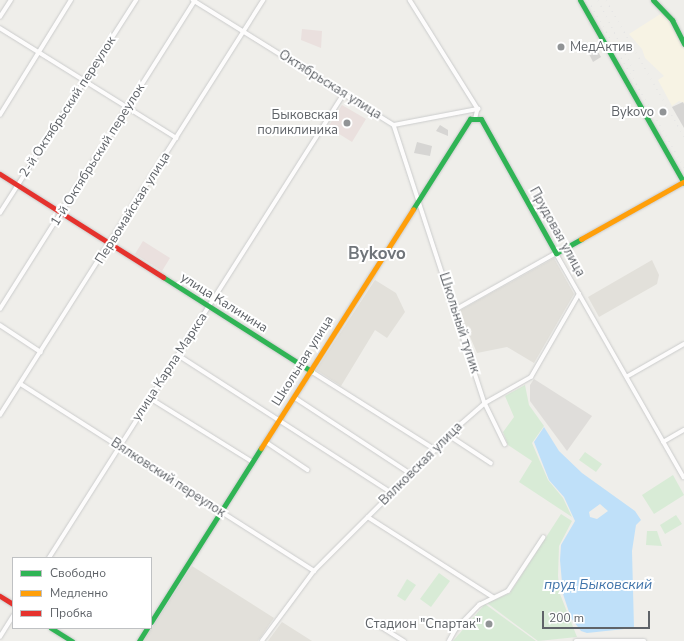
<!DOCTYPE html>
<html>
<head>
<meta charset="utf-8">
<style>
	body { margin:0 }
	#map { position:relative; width:684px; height:641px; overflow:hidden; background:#efeeea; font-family:"Nunito Sans",sans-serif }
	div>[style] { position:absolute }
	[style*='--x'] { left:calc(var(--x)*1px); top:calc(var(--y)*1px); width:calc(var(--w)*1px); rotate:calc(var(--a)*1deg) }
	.commercial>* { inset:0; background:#f7f3e4 }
	.industrial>* { inset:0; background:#dfddda }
	.education>* { inset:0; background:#e2e0da }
	.medical>* { inset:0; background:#eae0de }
	.green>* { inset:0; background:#d8ebd6 }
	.water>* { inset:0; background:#bfe0f9 }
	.building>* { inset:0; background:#d6d5d3 }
	.roads { filter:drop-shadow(0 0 1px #cbcccc) drop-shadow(0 0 1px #cbcccc) }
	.street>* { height:3.5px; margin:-1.75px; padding:0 1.75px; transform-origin:1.75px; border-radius:1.75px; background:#fdfcfc }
	.fast>* { height:5px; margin:-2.5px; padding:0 2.5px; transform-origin:2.5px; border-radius:2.5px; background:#30b455 }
	.slow>* { height:5px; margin:-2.5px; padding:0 2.5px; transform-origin:2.5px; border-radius:2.5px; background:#ff9f0a }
	.jam>* { height:5px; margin:-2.5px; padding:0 2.5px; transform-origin:2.5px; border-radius:2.5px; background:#e5322d }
	.rail>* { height:1px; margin-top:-0.5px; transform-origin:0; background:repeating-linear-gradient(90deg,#e4e4e4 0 1px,transparent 0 6px) }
	.dots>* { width:11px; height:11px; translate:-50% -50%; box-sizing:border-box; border:2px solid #fff; border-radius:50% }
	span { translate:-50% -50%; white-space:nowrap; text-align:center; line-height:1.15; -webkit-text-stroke:4px #fff; paint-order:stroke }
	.poi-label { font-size:13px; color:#5f6368 }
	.left { translate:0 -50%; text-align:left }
	.right { translate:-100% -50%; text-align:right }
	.street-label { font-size:13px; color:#5f6368 }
	.water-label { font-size:14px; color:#4174aa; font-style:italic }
	.district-label { font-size:17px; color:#70757a; font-weight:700 }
	.legend { position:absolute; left:12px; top:557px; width:140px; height:72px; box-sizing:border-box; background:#fff; border:1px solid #bfc1c3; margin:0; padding:5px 7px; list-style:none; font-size:12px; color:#5f6368 }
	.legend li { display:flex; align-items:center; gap:8px; height:20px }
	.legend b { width:20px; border:1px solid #bfc1c3 }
	.scale { position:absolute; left:542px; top:611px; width:108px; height:18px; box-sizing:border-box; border:2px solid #5f6368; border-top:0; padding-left:5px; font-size:12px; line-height:14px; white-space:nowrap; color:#5f6368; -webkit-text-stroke:3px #fff; paint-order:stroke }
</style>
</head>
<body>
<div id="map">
	<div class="commercial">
		<i style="clip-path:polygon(662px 13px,670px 20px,684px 48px,684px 103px,679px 101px,672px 106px,658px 80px,664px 76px,645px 58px,642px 49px,629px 34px)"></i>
	</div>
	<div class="industrial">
		<i style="clip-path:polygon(534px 379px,592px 416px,567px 451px,530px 401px,530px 385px)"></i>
	</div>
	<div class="education">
		<i style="clip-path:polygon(554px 258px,574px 294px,534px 363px,507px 347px,477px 353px,459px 311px)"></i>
		<i style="clip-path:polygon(652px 260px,659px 275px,657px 284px,599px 317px,588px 297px)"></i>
		<i style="clip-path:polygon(375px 280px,396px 293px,405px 312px,387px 338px,375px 330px,341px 386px,316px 370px)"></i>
		<i style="clip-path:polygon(192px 566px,274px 618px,258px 641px,143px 641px)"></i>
		<i style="clip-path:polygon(282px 622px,312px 641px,268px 641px)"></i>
	</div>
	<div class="medical">
		<i style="clip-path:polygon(302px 29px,322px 31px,321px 48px,301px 40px)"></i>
		<i style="clip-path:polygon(342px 105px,366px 119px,352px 142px,328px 127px)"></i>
		<i style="clip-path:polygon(143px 241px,170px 258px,162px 271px,135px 254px)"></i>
	</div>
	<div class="green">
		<i style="clip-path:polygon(525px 385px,529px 405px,544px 426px,532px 443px,548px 480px,563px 498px,572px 517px,519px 482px,532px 461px,508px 445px,503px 432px,514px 417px,505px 396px)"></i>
		<i style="clip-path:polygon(585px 452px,602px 464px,596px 472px,579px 460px)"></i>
		<i style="clip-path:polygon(673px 475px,684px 495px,654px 514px,642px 495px)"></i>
		<i style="clip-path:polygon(561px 514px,572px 521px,559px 546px,558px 576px,560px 594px,577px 637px,538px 641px,487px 603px,510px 593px)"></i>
		<i style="clip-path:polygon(676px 515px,682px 524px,665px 534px,660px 525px)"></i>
		<i style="clip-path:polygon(647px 531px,657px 531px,662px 546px,646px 545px)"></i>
		<i style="clip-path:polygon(439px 573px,450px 581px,431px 607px,420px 599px)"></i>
		<i style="clip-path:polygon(407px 579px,416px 585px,405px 601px,397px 596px)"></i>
		<i style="clip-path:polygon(485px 604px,536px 641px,453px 641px)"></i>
	</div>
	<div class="water">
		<i style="clip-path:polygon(evenodd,544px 427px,559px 451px,582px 473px,635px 511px,641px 520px,636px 525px,632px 551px,634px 628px,587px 633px,581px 631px,571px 618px,563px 594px,560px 560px,561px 545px,575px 521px,564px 497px,549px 480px,534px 442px,544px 427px,600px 504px,608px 511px,597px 519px,590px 517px,589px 512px,600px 504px)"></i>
	</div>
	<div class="building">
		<i style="clip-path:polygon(594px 44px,601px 57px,593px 62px,586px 48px)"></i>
		<i style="clip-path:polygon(683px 102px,684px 104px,684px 128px,672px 107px)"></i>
		<i style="clip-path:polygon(440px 125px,448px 130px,448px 136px,436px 131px)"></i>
		<i style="clip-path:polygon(417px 142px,432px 146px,430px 156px,414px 153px)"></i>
	</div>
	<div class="roads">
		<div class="street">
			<i style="--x:193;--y:0;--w:237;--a:31.9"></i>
			<i style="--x:394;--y:125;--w:86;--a:-10.8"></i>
			<i style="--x:410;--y:0;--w:128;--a:58"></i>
			<i style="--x:478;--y:109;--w:8;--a:104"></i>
			<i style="--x:0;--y:17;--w:20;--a:-57"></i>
			<i style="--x:0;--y:28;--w:208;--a:31.9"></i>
			<i style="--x:0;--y:115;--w:135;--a:-58.3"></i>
			<i style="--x:394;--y:125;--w:293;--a:71.9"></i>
			<i style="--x:485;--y:403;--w:46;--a:64"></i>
			<i style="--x:0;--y:213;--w:253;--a:-57.4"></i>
			<i style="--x:0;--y:309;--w:365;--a:-57.7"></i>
			<i style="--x:455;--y:310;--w:116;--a:-29.4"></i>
			<i style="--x:556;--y:253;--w:258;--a:60.3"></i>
			<i style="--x:0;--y:325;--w:49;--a:33.4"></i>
			<i style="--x:178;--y:355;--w:255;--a:32.8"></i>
			<i style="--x:311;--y:371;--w:148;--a:32.3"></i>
			<i style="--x:628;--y:376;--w:64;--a:-29.7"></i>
			<i style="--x:21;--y:384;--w:348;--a:32.5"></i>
			<i style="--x:294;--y:397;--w:140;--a:33.3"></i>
			<i style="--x:150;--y:398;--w:121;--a:31.9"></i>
			<i style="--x:0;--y:415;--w:491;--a:-57.6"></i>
			<i style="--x:450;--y:436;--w:49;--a:33.4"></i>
			<i style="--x:266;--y:442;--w:50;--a:33.7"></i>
			<i style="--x:663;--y:442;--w:24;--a:-30"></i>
			<i style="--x:368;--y:517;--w:148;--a:32.6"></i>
			<i style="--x:49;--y:558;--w:548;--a:-57.58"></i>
			<i style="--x:372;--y:621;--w:38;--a:32"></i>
			<i style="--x:0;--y:637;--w:25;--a:-58"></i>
			<i style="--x:262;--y:641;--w:87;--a:-53.4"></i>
			<i style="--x:314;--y:571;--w:208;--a:-45"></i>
			<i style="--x:461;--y:424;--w:32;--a:-41"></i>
			<i style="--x:485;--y:403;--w:53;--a:-29.5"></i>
			<i style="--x:531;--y:377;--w:96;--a:-60"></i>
			<i style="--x:449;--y:641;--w:13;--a:-61"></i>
			<i style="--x:455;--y:630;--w:35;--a:-46"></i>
			<i style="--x:479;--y:605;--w:32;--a:-26"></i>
			<i style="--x:508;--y:591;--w:64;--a:-56.6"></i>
			<i style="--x:576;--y:641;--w:68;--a:0"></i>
		</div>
		<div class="fast">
			<i style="--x:580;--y:0;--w:210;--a:60.4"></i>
			<i style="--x:653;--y:0;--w:28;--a:46"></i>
			<i style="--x:672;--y:20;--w:27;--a:63"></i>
			<i style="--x:413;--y:209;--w:107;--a:-57.7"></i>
			<i style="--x:470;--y:119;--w:11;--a:0"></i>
			<i style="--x:481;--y:119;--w:154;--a:60.8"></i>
			<i style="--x:556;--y:253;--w:29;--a:-29"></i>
			<i style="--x:163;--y:277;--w:175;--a:32.4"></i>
			<i style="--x:151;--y:622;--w:206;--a:-57.7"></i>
			<i style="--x:51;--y:628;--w:25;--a:32"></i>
			<i style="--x:139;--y:641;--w:15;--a:-58"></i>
		</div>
		<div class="slow">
			<i style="--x:581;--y:239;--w:117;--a:-29.2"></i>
			<i style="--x:261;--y:448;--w:283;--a:-57.5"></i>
		</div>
		<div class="jam">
			<i style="--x:0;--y:174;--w:193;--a:32.3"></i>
			<i style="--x:0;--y:596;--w:15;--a:32"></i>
		</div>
	</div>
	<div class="rail">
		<i style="--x:588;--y:0;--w:193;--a:60.1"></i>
		<i style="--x:598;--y:0;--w:80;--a:63.1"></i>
		<i style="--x:606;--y:0;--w:157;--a:60.2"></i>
	</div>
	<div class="dots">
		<i style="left:561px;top:47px;background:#919496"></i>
		<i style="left:663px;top:112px;background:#919496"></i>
		<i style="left:347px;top:123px;background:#919496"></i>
		<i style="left:489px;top:624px;background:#919496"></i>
	</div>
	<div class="poi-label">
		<span class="left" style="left:570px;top:47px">МедАктив</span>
		<span class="right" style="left:654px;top:112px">Bykovo</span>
		<span class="right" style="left:338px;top:123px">Быковская<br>поликлиника</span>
		<span class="right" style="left:481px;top:624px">Стадион "Спартак"</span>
	</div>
	<div class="street-label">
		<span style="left:330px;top:85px;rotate:32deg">Октябрьская улица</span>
		<span style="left:68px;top:107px;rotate:-57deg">2-й Октябрьский переулок</span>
		<span style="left:98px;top:155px;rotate:-58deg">1-й Октябрьский переулок</span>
		<span style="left:133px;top:208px;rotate:-58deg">Первомайская улица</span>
		<span style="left:557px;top:232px;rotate:61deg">Прудовая улица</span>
		<span style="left:224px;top:303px;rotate:32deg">улица Калинина</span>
		<span style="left:459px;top:323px;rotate:72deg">Школьный тупик</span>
		<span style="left:303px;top:361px;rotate:-58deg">Школьная улица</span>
		<span style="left:170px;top:367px;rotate:-57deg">улица Карла Маркса</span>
		<span style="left:421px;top:464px;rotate:-45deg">Вялковская улица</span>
		<span style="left:168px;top:478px;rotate:33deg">Вялковский переулок</span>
	</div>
	<div class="water-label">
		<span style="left:598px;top:585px">пруд Быковский</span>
	</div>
	<div class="district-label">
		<span style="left:377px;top:254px">Bykovo</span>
	</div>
	<ul class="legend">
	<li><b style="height:5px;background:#30b455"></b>Свободно</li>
	<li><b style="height:5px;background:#ff9f0a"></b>Медленно</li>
	<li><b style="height:5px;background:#e5322d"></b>Пробка</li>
	</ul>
	<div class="scale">200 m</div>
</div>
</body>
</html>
